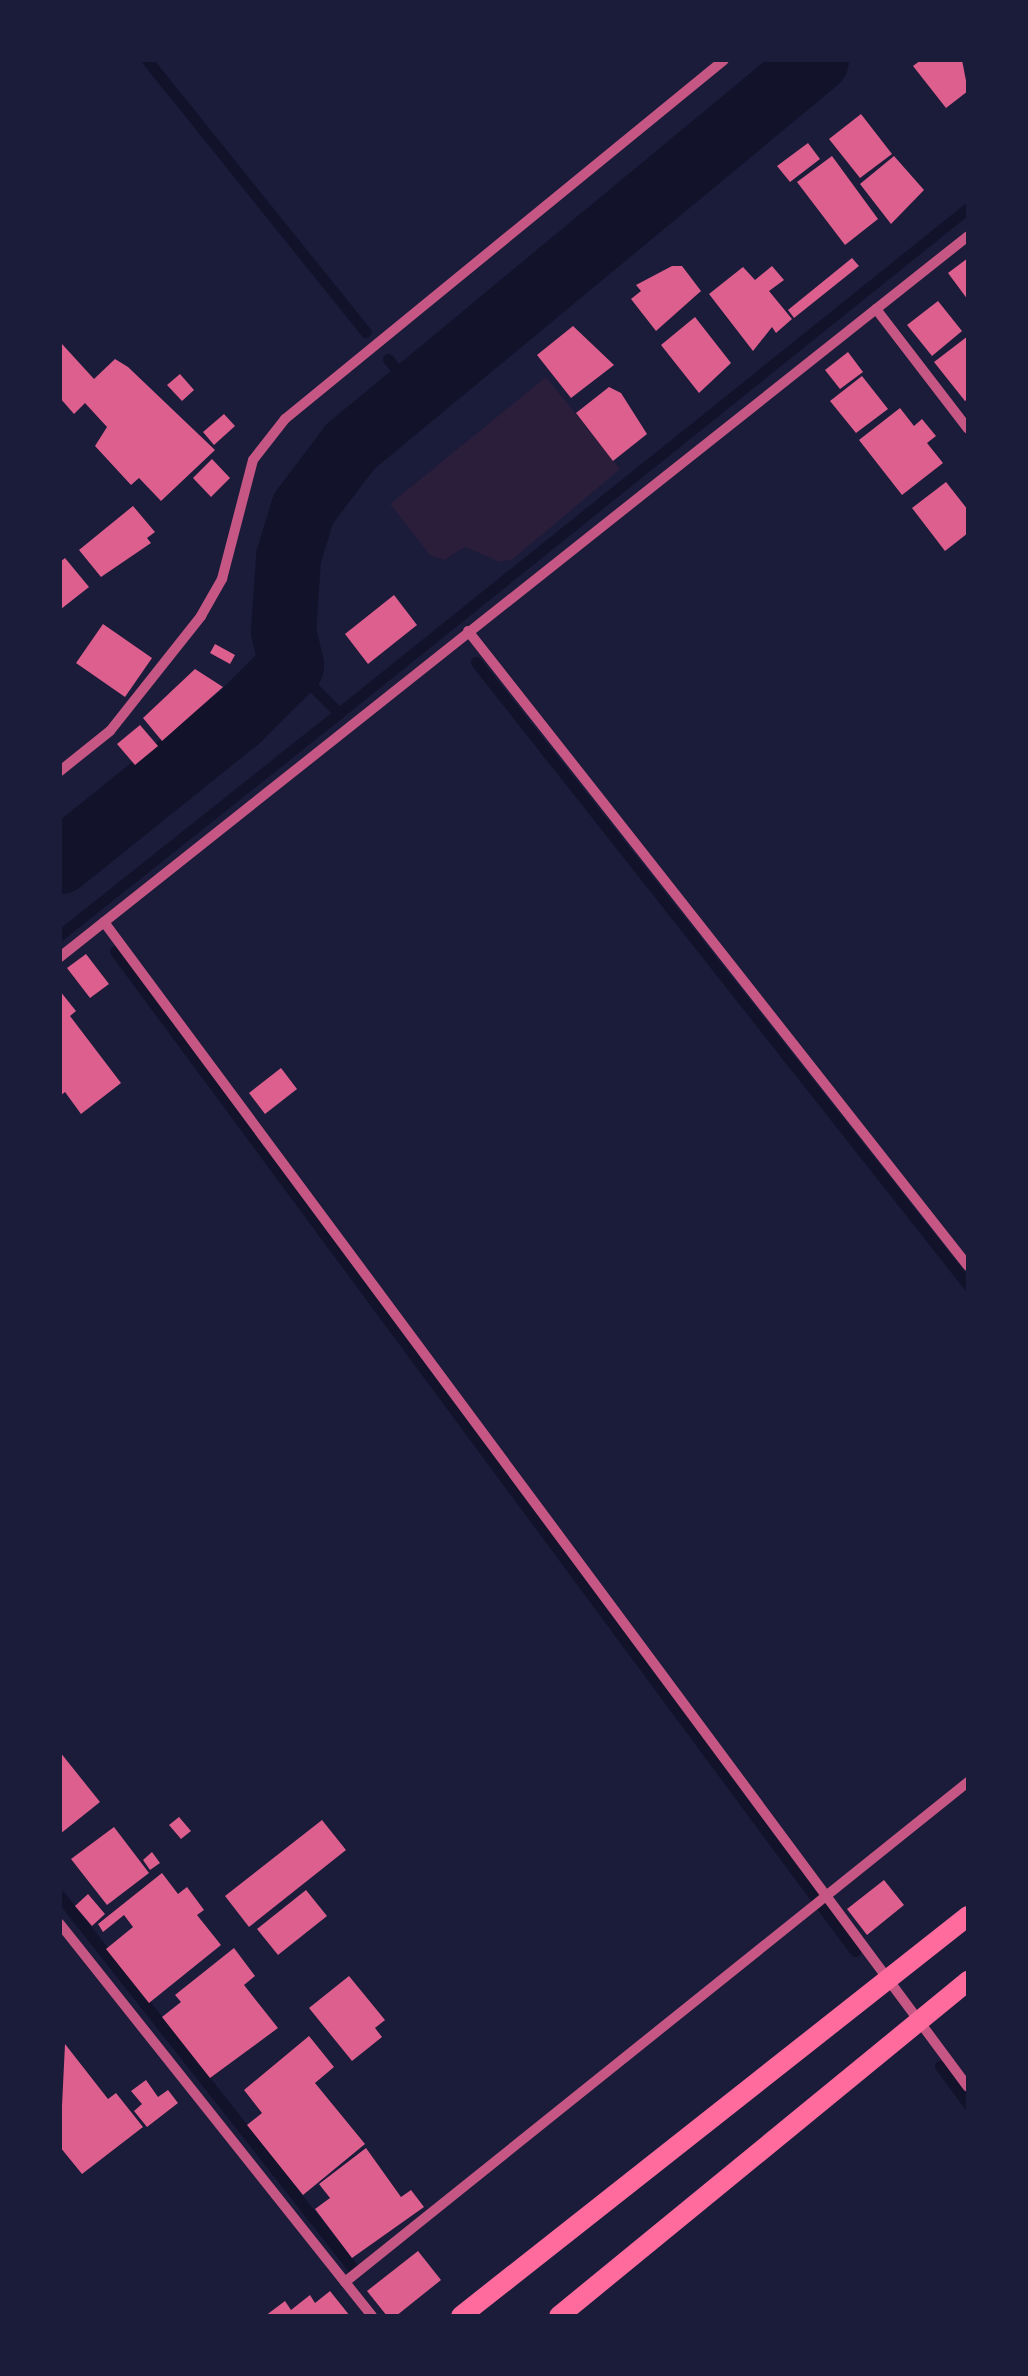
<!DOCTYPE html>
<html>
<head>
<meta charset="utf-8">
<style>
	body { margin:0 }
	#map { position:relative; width:1028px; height:2376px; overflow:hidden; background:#1b1b3a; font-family:"Exo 2",sans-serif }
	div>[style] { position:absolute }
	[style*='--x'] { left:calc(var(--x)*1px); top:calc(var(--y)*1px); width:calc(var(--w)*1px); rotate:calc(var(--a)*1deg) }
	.green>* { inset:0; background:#2a1e3b }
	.stream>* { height:11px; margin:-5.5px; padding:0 5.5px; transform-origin:5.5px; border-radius:5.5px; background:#12122b }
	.river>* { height:65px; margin:-32.5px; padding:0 32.5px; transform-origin:32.5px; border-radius:32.5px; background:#12122b }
	.building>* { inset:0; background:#dd5f8e }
	.minor>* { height:10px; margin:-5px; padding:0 5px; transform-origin:5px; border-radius:5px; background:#c65784 }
	.secondary>* { height:20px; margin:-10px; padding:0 10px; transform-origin:10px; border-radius:10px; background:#ff6b9d }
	span { translate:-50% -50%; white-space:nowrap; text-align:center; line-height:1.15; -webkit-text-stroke:9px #1b1b3a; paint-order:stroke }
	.frame { position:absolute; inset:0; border:62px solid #1b1b3a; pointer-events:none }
</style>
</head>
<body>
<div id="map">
	<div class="green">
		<i style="clip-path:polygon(546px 377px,620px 469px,513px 559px,500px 562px,465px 547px,444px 560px,430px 555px,390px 504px)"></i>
	</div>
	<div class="stream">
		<i style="--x:147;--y:60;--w:349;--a:51.2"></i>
		<i style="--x:388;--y:359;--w:42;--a:51.8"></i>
		<i style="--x:476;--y:662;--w:794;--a:51.7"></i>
		<i style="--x:291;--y:665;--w:68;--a:45"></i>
		<i style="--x:339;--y:713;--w:807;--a:-38.76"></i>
		<i style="--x:60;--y:935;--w:357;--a:-38.5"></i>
		<i style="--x:115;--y:951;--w:1244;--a:53.5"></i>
		<i style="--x:60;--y:1896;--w:472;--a:51.8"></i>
		<i style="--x:940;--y:2066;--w:47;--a:53.6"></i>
	</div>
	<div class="river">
		<i style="--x:60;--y:861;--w:228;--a:-38.8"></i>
		<i style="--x:238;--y:718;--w:75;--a:-45"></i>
		<i style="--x:291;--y:665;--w:35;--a:-103"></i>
		<i style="--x:283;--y:631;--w:74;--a:-86.1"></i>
		<i style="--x:288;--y:557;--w:51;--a:-73"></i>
		<i style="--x:303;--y:508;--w:78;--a:-52.8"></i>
		<i style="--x:350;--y:446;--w:605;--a:-39.64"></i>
	</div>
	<div class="building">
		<i style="clip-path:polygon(921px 60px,962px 60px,968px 91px,946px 108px,913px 66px)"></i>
		<i style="clip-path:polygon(861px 114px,892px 154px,860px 178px,829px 139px)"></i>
		<i style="clip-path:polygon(808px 143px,820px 159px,790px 182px,777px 166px)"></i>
		<i style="clip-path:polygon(832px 156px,878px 219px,845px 245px,797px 182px)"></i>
		<i style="clip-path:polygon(894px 156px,924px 190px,891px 224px,860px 184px)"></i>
		<i style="clip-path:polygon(852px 258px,859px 266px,794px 318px,788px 310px)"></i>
		<i style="clip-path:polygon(968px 258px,968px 300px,948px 273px)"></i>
		<i style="clip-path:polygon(672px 266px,682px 266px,701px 291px,656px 331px,631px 299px,641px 291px,636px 285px)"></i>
		<i style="clip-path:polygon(772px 266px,784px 280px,769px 291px,792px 319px,776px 333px,772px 327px,753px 351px,709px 294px,743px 267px,755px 280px)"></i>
		<i style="clip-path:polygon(938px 301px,962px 331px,932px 356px,907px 325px)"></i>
		<i style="clip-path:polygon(695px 317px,731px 363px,699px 393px,661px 345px)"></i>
		<i style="clip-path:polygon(573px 326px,614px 365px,571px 398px,537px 355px)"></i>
		<i style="clip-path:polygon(968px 336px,968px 399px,965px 401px,934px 362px)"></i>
		<i style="clip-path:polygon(62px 344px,94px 379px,115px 359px,128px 367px,215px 450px,161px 501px,139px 478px,131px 485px,95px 446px,107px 427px,85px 403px,74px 414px,60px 398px)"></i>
		<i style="clip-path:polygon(848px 352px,863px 372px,840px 389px,825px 370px)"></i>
		<i style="clip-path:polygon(180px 374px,194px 390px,182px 401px,167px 385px)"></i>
		<i style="clip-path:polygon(862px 376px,888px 409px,856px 433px,830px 401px)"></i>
		<i style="clip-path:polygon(609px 387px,621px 393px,647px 434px,613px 461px,576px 413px)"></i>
		<i style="clip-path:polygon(900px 408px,914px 426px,922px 419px,936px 436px,927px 443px,943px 463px,902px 495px,859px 440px)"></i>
		<i style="clip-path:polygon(224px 414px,235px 426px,214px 445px,203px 432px)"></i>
		<i style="clip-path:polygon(212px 459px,230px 478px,211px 497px,193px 478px)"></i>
		<i style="clip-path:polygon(946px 482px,968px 510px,968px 533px,945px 551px,912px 508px)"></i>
		<i style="clip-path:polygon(133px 506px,155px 532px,147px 538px,151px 543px,101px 577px,79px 550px)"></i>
		<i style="clip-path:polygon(65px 558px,89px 587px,61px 609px,60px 562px)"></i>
		<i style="clip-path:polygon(394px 595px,417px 625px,368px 664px,345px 634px)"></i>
		<i style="clip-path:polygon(103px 624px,152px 658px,125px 697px,76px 663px)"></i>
		<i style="clip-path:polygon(215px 644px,235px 655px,230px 664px,210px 653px)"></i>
		<i style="clip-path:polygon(195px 669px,223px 687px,162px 741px,143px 718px)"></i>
		<i style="clip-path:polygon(140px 725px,158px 746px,135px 765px,117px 744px)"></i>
		<i style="clip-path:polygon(86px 954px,109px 984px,90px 998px,67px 968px)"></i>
		<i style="clip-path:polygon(60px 991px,76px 1011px,70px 1016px,121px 1083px,81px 1114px,65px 1092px,60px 1096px)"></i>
		<i style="clip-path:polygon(281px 1068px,297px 1089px,265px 1114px,249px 1093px)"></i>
		<i style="clip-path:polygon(60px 1752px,100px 1802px,60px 1834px)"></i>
		<i style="clip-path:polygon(179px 1817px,191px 1831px,181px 1839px,169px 1825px)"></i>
		<i style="clip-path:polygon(322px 1820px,346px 1850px,249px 1927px,225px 1896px)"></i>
		<i style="clip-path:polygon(114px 1827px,149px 1873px,107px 1905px,71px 1859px)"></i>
		<i style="clip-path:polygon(152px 1852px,160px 1863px,150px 1870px,143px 1860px)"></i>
		<i style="clip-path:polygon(162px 1873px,178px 1894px,187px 1887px,204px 1910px,197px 1915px,221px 1945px,149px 2003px,106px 1949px,133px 1927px,124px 1915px,103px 1932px,98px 1924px)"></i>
		<i style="clip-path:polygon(884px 1880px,904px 1905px,867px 1935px,847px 1909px)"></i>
		<i style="clip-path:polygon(306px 1890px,327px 1916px,278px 1955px,257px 1929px)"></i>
		<i style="clip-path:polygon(88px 1894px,105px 1914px,92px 1926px,75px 1906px)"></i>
		<i style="clip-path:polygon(234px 1948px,255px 1976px,244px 1985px,278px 2028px,210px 2078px,162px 2017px,181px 2002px,175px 1995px)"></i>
		<i style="clip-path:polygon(349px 1976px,385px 2020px,375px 2028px,382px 2037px,352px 2061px,309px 2008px)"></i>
		<i style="clip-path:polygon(309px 2036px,334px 2067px,315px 2083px,365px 2144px,303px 2195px,247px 2125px,262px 2113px,244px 2090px)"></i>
		<i style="clip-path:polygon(65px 2044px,108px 2099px,116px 2093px,143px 2127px,82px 2174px,60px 2147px)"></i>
		<i style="clip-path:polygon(146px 2080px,158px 2097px,168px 2090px,178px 2103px,147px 2127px,134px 2111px,142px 2104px,131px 2091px)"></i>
		<i style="clip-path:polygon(366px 2148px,401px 2197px,411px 2190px,424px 2207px,352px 2258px,315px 2209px,330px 2198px,319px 2184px)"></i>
		<i style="clip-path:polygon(418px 2251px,441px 2280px,396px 2316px,387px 2316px,367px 2291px)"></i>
		<i style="clip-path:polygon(330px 2291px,350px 2316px,265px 2316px,285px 2301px,291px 2310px,310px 2295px,315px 2303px)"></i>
	</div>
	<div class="minor">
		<i style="--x:876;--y:309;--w:151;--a:52.5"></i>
		<i style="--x:468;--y:631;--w:808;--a:51.78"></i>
		<i style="--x:60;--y:771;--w:64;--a:-38.7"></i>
		<i style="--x:110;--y:731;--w:147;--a:-51.6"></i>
		<i style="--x:201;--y:616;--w:43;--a:-60.4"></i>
		<i style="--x:222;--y:579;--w:123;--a:-75.4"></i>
		<i style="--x:253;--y:460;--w:52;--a:-52"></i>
		<i style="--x:285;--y:419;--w:567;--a:-39.28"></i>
		<i style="--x:104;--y:922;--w:1450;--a:53.44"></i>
		<i style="--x:60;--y:957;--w:1159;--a:-38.45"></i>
		<i style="--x:60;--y:1924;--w:501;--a:51.48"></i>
		<i style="--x:345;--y:2282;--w:799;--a:-38.75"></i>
	</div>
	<div class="secondary">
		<i style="--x:461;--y:2316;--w:646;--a:-38.27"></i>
		<i style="--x:559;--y:2316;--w:529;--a:-39.32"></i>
	</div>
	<div class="frame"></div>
</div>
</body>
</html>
